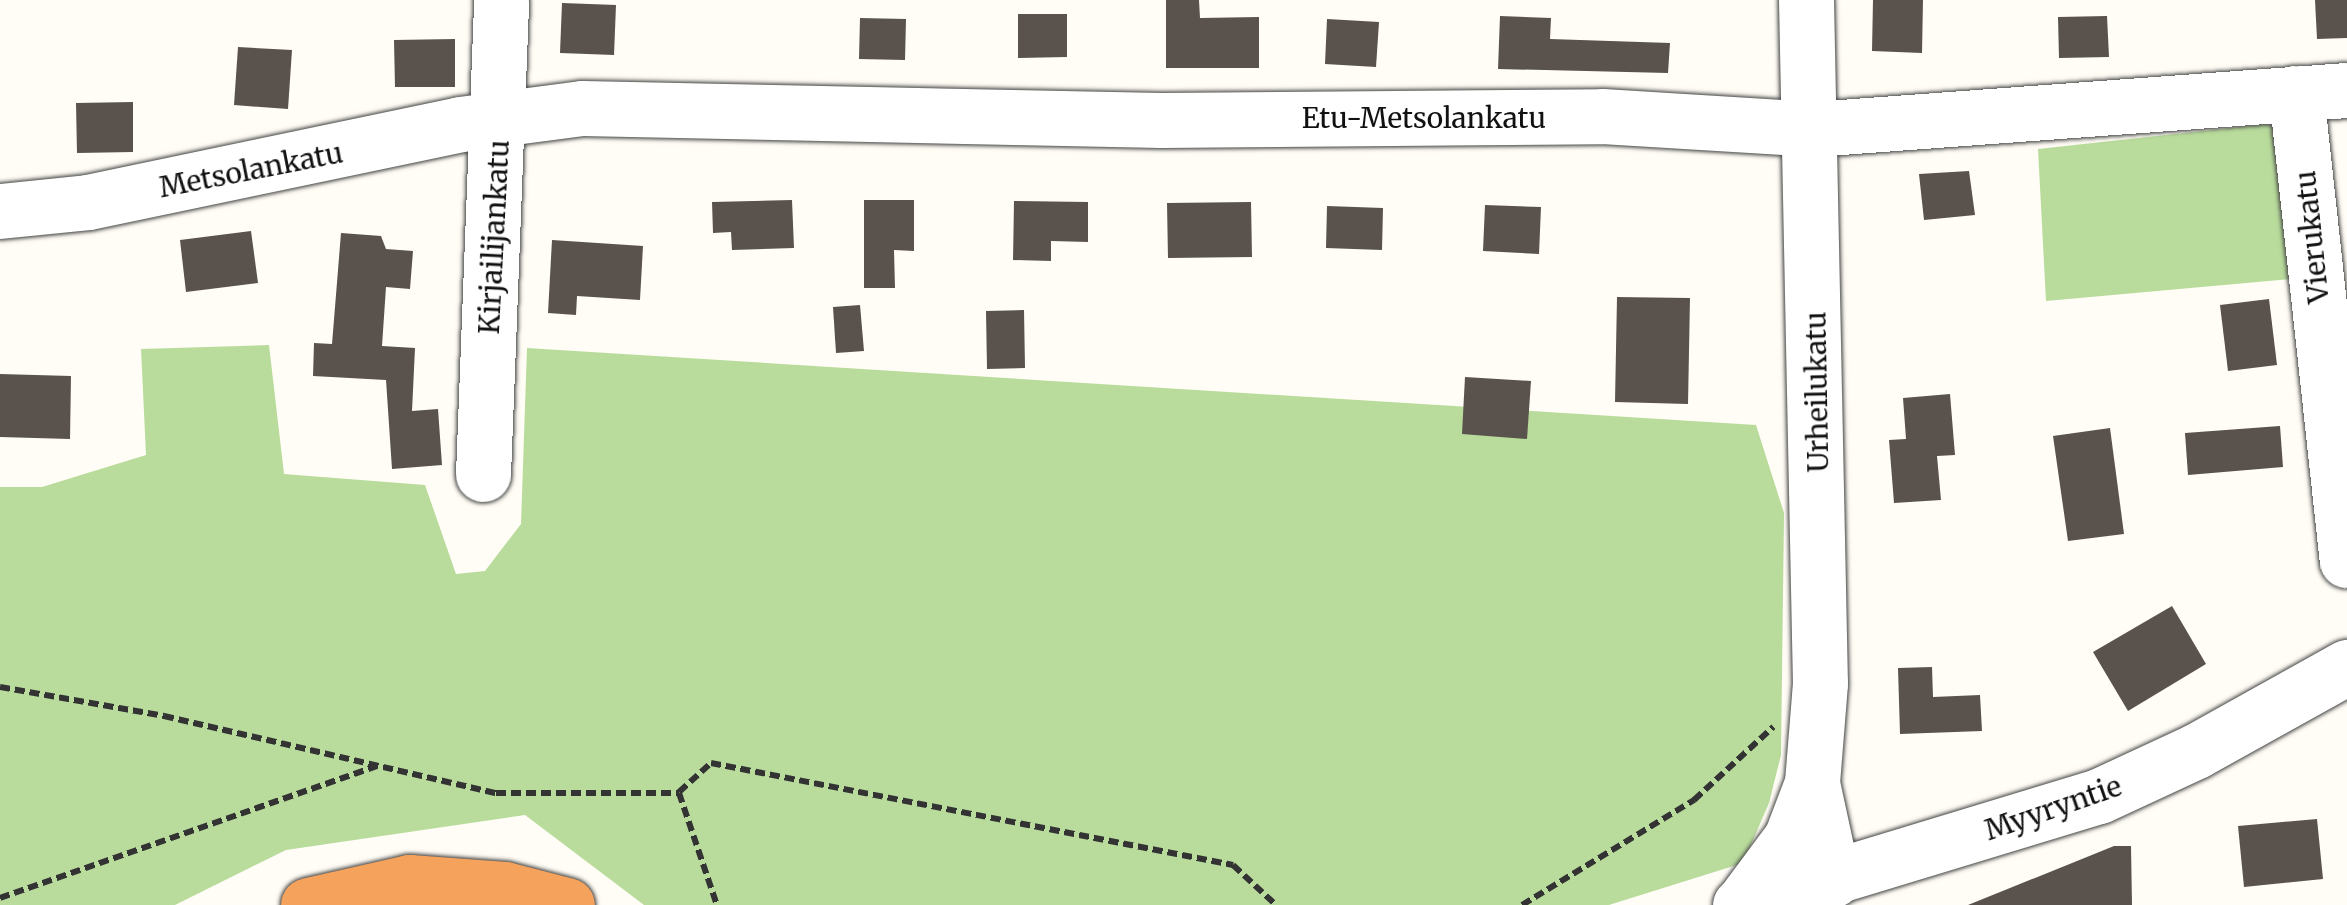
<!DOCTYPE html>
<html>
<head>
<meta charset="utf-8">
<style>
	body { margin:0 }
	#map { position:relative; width:2347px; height:905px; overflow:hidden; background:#fffdf5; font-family:Merriweather,serif }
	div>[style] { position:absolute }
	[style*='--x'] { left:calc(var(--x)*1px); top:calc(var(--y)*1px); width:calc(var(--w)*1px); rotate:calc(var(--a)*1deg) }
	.forest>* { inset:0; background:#b9dc9c }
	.building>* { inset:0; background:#5a524d }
	.path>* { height:6px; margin-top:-3px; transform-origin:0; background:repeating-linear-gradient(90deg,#333 0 10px,transparent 0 15px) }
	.roads { filter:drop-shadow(0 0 2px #444) drop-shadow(0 0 2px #444) }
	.minor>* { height:55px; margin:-27.5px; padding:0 27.5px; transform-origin:27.5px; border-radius:27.5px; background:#fff }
	.highway>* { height:55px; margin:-27.5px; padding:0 27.5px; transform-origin:27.5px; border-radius:27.5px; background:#f5a25d }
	span { translate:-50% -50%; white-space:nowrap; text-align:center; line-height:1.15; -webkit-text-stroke:10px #fff; paint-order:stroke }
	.street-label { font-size:28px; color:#111 }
</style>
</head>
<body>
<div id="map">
	<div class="forest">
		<i style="clip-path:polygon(2267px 124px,2281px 131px,2302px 278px,2046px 301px,2038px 149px)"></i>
		<i style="clip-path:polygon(269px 345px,284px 474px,425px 485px,456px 574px,485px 571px,521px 524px,527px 348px,1756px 425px,1784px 513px,1781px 755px,1769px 803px,1743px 863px,1609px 905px,644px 905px,525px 815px,286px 850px,175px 905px,0 905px,0 487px,42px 487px,146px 455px,141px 349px)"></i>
	</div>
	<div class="building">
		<i style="clip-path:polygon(1166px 0,1199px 0,1200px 18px,1259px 17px,1259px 68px,1166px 68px)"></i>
		<i style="clip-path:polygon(1873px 0,1923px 0,1922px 53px,1872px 51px)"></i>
		<i style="clip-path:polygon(2315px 0,2347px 0,2347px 38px,2317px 39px)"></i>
		<i style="clip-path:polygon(562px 3px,616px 5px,614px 55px,560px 53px)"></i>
		<i style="clip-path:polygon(1018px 14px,1067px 14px,1067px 57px,1018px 58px)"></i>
		<i style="clip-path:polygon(1500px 16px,1551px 18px,1550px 39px,1670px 43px,1668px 73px,1498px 69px)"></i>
		<i style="clip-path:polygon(2107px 16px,2109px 57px,2059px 58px,2058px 17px)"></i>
		<i style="clip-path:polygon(860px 18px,906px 19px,905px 60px,859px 59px)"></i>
		<i style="clip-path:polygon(1327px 19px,1379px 22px,1376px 67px,1325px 64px)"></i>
		<i style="clip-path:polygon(455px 39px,455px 87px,395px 87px,394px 40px)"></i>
		<i style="clip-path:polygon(238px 47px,292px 50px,288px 109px,234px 105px)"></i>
		<i style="clip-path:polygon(133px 102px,133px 152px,77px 153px,76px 103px)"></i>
		<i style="clip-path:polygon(1969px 171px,1975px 215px,1924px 220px,1919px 174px)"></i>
		<i style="clip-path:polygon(792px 200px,794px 248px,732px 250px,731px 232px,713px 233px,712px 202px)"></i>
		<i style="clip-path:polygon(864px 200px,914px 200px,914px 251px,894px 250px,895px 288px,864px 288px)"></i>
		<i style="clip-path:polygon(1014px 201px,1088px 202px,1088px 242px,1051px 241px,1051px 261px,1013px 260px)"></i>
		<i style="clip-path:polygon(1251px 202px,1252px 257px,1168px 258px,1167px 203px)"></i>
		<i style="clip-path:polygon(1485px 205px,1541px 207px,1539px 254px,1483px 251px)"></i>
		<i style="clip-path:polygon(1327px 206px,1383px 208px,1382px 250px,1326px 248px)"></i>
		<i style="clip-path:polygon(251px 231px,258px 283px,186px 292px,180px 240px)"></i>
		<i style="clip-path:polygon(341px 233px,381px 236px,386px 249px,413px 251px,410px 289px,386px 287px,382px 346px,415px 348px,412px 411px,438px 409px,442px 465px,392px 469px,386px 380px,313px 376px,314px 343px,332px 344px)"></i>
		<i style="clip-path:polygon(552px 240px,643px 246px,640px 300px,577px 296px,576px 315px,548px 313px)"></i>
		<i style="clip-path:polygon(1617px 297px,1690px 298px,1688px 404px,1615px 402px)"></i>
		<i style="clip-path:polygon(2269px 299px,2277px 365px,2228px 371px,2220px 305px)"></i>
		<i style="clip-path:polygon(860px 305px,864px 351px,836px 353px,833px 307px)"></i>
		<i style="clip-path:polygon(1024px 310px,1025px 368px,987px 369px,986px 311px)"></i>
		<i style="clip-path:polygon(0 374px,71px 376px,70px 439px,0 437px)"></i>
		<i style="clip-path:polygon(1465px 377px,1531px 381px,1527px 439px,1462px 434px)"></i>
		<i style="clip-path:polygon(1950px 394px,1955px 455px,1937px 456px,1941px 500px,1894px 503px,1889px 440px,1906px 439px,1903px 398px)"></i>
		<i style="clip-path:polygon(2280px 426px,2283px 467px,2188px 475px,2185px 433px)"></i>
		<i style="clip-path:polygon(2110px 428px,2124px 534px,2068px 541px,2053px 436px)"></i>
		<i style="clip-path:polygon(2172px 606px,2206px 664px,2128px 711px,2093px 652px)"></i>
		<i style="clip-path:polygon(1932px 667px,1933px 697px,1980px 695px,1982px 731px,1900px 734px,1898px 668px)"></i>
		<i style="clip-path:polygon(2317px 819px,2323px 879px,2244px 887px,2238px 826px)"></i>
		<i style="clip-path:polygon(2114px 846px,2131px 846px,2132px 905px,1968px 905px)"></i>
	</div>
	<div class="path">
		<i style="--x:0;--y:687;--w:167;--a:10"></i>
		<i style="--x:164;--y:716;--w:341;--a:13.1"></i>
		<i style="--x:496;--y:793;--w:183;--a:0"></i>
		<i style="--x:679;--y:793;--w:118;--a:71.3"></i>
		<i style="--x:679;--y:792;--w:43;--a:-42.2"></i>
		<i style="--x:711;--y:763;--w:532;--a:11.06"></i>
		<i style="--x:1233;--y:865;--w:59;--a:42.9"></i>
		<i style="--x:0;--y:898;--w:399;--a:-19.3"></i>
		<i style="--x:1522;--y:905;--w:202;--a:-31.4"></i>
		<i style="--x:1694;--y:800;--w:108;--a:-42.7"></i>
	</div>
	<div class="roads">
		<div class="minor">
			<i style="--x:1806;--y:0;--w:683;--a:88.83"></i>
			<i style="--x:1820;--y:683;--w:100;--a:94.6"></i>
			<i style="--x:1812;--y:783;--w:99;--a:77.8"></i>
			<i style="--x:2296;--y:93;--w:470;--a:83.8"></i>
			<i style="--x:0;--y:211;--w:88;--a:-5.8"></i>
			<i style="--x:88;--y:202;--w:380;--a:-11.8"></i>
			<i style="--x:460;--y:124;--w:123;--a:-7.5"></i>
			<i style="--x:582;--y:108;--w:579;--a:1.19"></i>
			<i style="--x:1161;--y:120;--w:441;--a:-0.5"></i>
			<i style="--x:1602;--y:116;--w:211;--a:3.5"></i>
			<i style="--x:1813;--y:129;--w:535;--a:-4.18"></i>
			<i style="--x:483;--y:474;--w:474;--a:-87.8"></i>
			<i style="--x:1742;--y:904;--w:82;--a:-53.4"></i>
			<i style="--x:1791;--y:838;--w:59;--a:-69.1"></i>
			<i style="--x:1740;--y:905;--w:375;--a:-16.9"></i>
			<i style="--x:2099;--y:796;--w:107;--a:-24.9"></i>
			<i style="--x:2196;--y:751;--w:173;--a:-29.1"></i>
		</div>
		<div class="highway">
			<i style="--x:308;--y:905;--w:104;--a:-12.8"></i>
			<i style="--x:409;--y:882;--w:96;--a:4.2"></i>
			<i style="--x:505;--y:889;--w:64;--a:14.5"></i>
		</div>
	</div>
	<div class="street-label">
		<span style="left:1424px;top:118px">Etu-Metsolankatu</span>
		<span style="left:251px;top:170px;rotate:-11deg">Metsolankatu</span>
		<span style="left:494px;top:237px;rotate:-87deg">Kirjailijankatu</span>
		<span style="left:2312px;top:237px;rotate:-96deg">Vierukatu</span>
		<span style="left:1817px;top:392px;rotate:-91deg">Urheilukatu</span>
		<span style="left:2053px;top:808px;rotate:-19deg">Myyryntie</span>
	</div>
</div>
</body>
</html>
